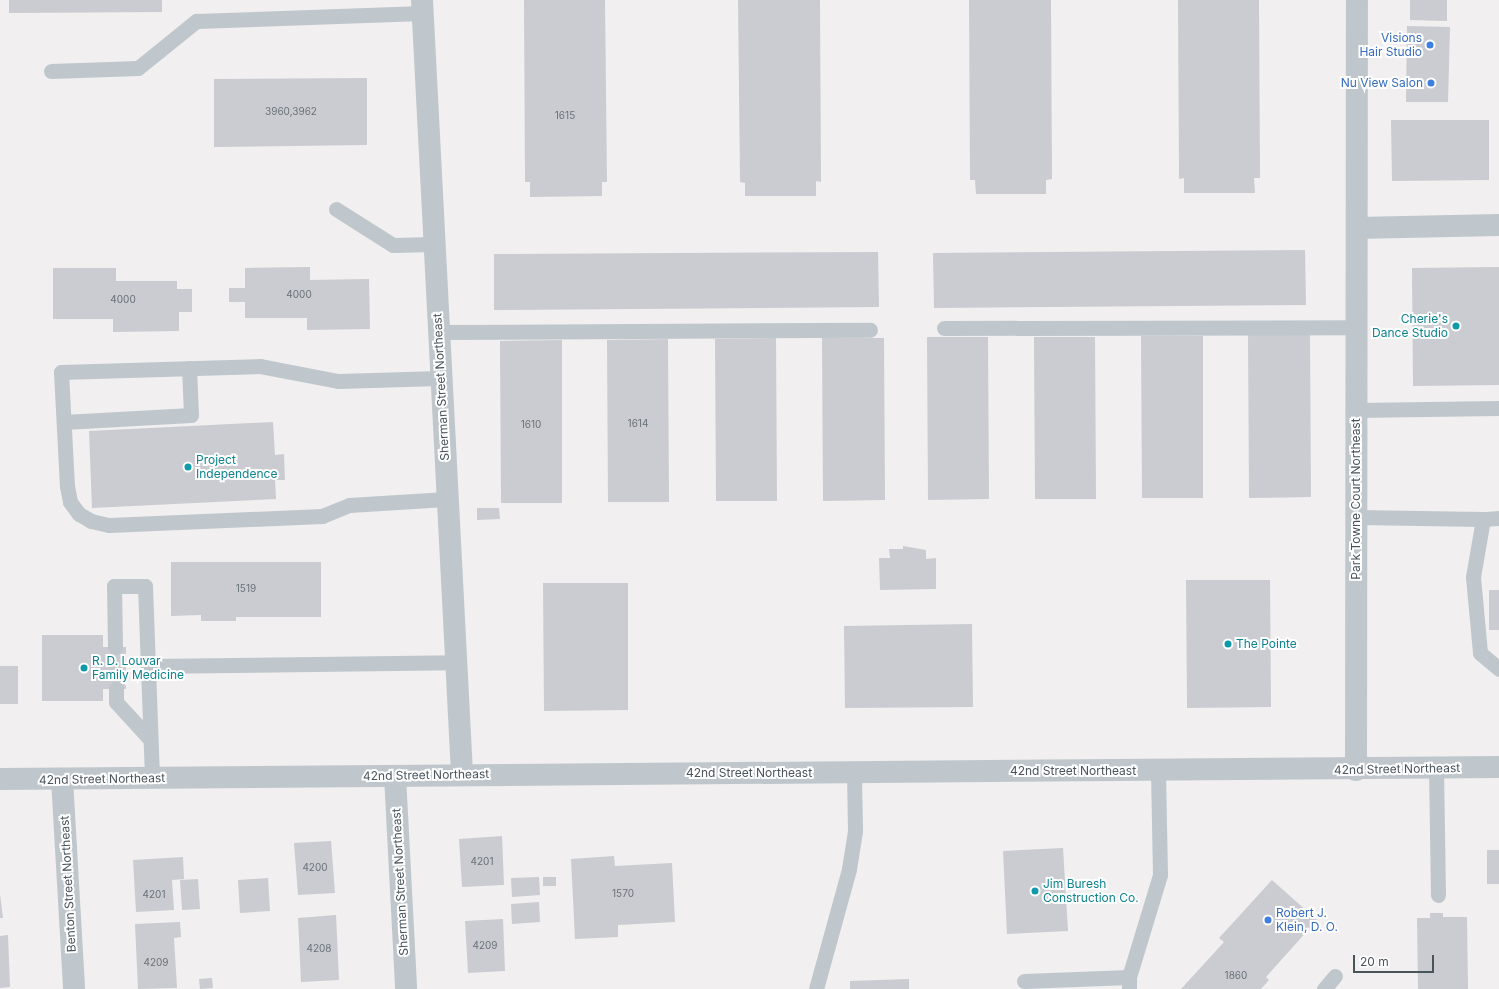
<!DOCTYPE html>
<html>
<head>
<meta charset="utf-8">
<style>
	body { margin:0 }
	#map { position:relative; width:1499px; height:989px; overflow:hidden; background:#f1efef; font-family:Inter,sans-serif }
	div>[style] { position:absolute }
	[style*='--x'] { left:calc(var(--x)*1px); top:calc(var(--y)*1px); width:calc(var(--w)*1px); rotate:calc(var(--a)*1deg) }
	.building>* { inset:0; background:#caccd1 }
	.service>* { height:15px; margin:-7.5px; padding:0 7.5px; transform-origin:7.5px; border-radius:7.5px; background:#bfc7cc }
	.minor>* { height:22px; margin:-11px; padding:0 11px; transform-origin:11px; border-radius:11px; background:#bfc7cc }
	.tertiary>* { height:22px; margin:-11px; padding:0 11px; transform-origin:11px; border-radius:11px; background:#bfc7cc }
	.dots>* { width:11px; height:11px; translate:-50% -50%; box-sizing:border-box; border:2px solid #fff; border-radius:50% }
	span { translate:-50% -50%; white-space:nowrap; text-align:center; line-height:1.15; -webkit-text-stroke:4px #fff; paint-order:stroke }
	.number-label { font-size:10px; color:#697178 }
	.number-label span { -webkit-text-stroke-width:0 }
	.shop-label { font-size:12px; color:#366cbe }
	.right { translate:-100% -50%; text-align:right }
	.left { translate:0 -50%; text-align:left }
	.culture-label { font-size:12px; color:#0d838f }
	.street-label { font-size:12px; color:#49535a }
	.scale { position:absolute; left:1353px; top:955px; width:81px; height:18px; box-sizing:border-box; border:2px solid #49535a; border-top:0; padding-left:5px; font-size:12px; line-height:14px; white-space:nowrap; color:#49535a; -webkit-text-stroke:3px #fff; paint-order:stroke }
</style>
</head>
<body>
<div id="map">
	<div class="building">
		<i style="clip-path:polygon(9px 0,162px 0,162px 12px,9px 13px)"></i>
		<i style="clip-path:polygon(524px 0,605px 0,607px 182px,602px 182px,602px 196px,530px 197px,530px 182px,525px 182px)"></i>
		<i style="clip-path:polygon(738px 0,820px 0,821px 182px,816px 181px,816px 196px,745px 196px,745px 183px,740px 182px)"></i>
		<i style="clip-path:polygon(969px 0,1051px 0,1052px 179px,1046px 180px,1046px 194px,976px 194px,975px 180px,970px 180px)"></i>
		<i style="clip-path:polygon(1178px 0,1259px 0,1260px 178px,1254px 178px,1255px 193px,1184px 193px,1184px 178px,1179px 179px)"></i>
		<i style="clip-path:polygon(1410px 0,1447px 0,1447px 21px,1410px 20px)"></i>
		<i style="clip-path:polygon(1407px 26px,1450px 27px,1448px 102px,1406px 102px)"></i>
		<i style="clip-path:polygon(367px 78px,367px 145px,214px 147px,214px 79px)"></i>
		<i style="clip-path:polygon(1391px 120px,1489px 120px,1489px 180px,1392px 181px)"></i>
		<i style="clip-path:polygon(1305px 250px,1306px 305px,934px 308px,933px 253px)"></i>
		<i style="clip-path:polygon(878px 252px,879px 307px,494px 310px,494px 254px)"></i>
		<i style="clip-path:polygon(310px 267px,310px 280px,369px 279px,370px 329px,307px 330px,307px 318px,245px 318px,245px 302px,229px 302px,229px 288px,245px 288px,245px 268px)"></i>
		<i style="clip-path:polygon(1499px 267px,1499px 385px,1413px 386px,1412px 268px)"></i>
		<i style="clip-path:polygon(53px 268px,116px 268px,116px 281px,177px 281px,177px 289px,192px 289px,192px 312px,179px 312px,179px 331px,113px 332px,113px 319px,53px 319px)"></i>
		<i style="clip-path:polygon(1248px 335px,1310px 335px,1311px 497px,1249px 498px)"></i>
		<i style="clip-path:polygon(1141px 336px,1203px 336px,1203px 498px,1142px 498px)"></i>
		<i style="clip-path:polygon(927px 337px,988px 337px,989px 499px,928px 500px)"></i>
		<i style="clip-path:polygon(1034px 337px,1095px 337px,1096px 499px,1035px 499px)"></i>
		<i style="clip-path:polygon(776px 338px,777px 501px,716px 501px,715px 339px)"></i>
		<i style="clip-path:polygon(822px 338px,884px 338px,885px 500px,823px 501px)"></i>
		<i style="clip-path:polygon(668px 339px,669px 502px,608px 502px,607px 340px)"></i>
		<i style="clip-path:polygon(562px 340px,562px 503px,501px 503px,500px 341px)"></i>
		<i style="clip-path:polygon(273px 422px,275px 455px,284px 454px,285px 480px,275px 480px,276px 499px,92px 508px,89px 431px)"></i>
		<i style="clip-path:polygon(477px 508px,499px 508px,500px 519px,477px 520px)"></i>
		<i style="clip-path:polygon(903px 546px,926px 550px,926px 559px,936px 558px,936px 589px,880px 590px,879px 558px,890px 558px,889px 549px,903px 549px)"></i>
		<i style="clip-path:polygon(171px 562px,321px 562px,321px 617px,236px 617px,236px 621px,201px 621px,201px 615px,171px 616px)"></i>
		<i style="clip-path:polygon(1186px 580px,1270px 580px,1271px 707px,1187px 708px)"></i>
		<i style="clip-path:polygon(543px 583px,628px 583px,628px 710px,544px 711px)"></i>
		<i style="clip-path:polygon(1489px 590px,1499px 590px,1499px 630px,1489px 630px)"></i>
		<i style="clip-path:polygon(972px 624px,973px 707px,845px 708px,844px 626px)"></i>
		<i style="clip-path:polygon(42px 635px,103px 635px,103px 647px,126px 647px,126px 689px,103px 689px,103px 701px,42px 701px)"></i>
		<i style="clip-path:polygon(0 666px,18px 666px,18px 704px,0 704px)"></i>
		<i style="clip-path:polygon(502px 836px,504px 885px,462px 887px,459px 839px)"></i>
		<i style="clip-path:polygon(331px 841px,335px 893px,298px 895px,294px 843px)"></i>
		<i style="clip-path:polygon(1063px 848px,1068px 931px,1007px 934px,1003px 851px)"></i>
		<i style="clip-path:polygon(1487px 850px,1499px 850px,1499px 884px,1487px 884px)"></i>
		<i style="clip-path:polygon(614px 856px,615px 866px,672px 863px,675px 922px,618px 925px,618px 937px,575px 939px,571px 859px)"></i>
		<i style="clip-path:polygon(183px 857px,184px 879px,172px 880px,174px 910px,136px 912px,133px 860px)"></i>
		<i style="clip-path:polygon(539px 877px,540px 895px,512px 897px,511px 878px)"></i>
		<i style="clip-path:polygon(543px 877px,556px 877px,556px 886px,543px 886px)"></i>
		<i style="clip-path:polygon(268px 878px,270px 911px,240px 913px,238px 880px)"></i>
		<i style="clip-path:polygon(198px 879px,200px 909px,182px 910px,180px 880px)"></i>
		<i style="clip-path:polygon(1272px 880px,1317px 920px,1266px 977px,1269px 980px,1261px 989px,1181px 989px,1224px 942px,1219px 938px)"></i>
		<i style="clip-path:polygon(0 894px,3px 918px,0 918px)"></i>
		<i style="clip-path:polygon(539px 902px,540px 922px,512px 924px,511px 904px)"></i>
		<i style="clip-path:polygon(1430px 913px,1443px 913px,1443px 917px,1467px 917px,1468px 989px,1418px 989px,1417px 918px,1430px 918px)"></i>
		<i style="clip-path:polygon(336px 915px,339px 980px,301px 982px,298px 918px)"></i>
		<i style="clip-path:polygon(503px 919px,505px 971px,468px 973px,465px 921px)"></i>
		<i style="clip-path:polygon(180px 922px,181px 937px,174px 938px,177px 988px,138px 989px,135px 924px)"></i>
		<i style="clip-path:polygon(8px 935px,10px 987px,0 988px,0 936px)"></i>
		<i style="clip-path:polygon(212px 978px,213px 988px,200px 989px,199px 979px)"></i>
		<i style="clip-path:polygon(909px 979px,909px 989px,850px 989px,850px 981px)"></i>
	</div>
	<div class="service">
		<i style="--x:51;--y:71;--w:87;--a:-2"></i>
		<i style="--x:138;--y:68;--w:75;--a:-39"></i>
		<i style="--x:196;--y:21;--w:227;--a:-2"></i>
		<i style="--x:336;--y:209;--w:67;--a:32.3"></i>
		<i style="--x:393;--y:245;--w:41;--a:-1.4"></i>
		<i style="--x:944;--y:328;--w:413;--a:-0.1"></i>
		<i style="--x:438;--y:332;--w:432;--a:-0.3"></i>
		<i style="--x:440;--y:378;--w:102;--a:178.3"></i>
		<i style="--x:338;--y:381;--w:79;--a:-169.1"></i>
		<i style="--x:260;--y:366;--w:199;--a:178.3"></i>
		<i style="--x:61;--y:372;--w:114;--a:87"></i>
		<i style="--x:67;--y:486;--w:16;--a:79"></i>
		<i style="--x:70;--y:502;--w:15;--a:53"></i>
		<i style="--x:79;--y:514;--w:14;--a:30"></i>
		<i style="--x:91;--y:521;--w:18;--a:13"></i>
		<i style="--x:109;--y:525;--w:213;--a:-2.4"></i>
		<i style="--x:322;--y:516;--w:29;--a:-22"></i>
		<i style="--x:349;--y:505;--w:97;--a:-3.5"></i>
		<i style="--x:1356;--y:410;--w:143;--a:-0.8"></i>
		<i style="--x:64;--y:422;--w:127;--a:-3.2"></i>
		<i style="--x:191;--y:415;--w:47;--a:-92.4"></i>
		<i style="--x:1356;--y:517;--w:127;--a:0.9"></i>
		<i style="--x:1499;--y:518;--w:16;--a:176"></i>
		<i style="--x:1483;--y:519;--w:59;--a:99.8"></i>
		<i style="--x:1473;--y:577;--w:76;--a:84.7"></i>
		<i style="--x:1480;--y:653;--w:25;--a:40"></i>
		<i style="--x:115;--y:647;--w:61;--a:-90.9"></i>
		<i style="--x:114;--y:586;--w:31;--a:0"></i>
		<i style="--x:145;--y:586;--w:192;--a:87.9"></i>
		<i style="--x:148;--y:666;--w:307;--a:-0.7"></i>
		<i style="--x:116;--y:689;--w:13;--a:90"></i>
		<i style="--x:116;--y:702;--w:49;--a:47.5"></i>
		<i style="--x:1436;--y:768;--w:127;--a:89.1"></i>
		<i style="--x:1024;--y:981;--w:105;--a:-2.2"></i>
		<i style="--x:816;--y:989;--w:124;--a:-74.6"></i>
		<i style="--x:849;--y:869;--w:39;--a:-81"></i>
		<i style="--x:855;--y:830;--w:58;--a:-91"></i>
		<i style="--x:1129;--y:989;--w:12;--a:-90"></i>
		<i style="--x:1129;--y:977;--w:107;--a:-73.1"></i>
		<i style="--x:1160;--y:875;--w:104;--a:-91.1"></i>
		<i style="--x:1324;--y:989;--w:17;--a:-50"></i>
	</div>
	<div class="minor">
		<i style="--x:422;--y:0;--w:775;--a:87.04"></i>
		<i style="--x:1357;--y:228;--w:142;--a:-1.2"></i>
		<i style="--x:1356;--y:770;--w:770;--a:-89.93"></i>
		<i style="--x:395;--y:776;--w:213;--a:87"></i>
		<i style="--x:62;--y:779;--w:210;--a:86.7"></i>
	</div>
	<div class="tertiary">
		<i style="--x:0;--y:779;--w:1499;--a:-0.46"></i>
	</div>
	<div class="dots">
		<i style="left:1430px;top:45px;background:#3f7fe0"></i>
		<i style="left:1431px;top:83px;background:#3f7fe0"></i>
		<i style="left:1456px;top:326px;background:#0f9aa8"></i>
		<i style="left:188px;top:467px;background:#0f9aa8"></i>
		<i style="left:1228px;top:644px;background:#0f9aa8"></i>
		<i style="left:84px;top:668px;background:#0f9aa8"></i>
		<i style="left:1035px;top:891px;background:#0f9aa8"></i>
		<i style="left:1268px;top:920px;background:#3f7fe0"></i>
	</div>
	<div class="number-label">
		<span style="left:291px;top:112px">3960,3962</span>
		<span style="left:565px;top:116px">1615</span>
		<span style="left:299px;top:295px">4000</span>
		<span style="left:123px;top:300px">4000</span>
		<span style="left:638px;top:424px">1614</span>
		<span style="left:531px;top:425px">1610</span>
		<span style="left:246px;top:589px">1519</span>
		<span style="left:482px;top:862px">4201</span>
		<span style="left:315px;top:868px">4200</span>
		<span style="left:623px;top:894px">1570</span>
		<span style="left:154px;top:895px">4201</span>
		<span style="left:485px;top:946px">4209</span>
		<span style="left:319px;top:949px">4208</span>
		<span style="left:156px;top:963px">4209</span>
		<span style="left:1236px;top:976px">1860</span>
	</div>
	<div class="shop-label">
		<span class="right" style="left:1422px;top:45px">Visions<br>Hair Studio</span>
		<span class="right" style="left:1423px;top:83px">Nu View Salon</span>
		<span class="left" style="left:1276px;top:920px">Robert J.<br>Klein, D. O.</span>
	</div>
	<div class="culture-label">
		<span class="right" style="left:1448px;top:326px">Cherie's<br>Dance Studio</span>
		<span class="left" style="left:196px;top:467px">Project<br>Independence</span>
		<span class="left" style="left:1236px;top:644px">The Pointe</span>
		<span class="left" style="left:92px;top:668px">R. D. Louvar<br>Family Medicine</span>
		<span class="left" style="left:1043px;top:891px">Jim Buresh<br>Construction Co.</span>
	</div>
	<div class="street-label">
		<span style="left:441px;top:387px;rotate:-93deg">Sherman Street Northeast</span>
		<span style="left:1356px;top:499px;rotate:-90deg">Park Towne Court Northeast</span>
		<span style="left:1397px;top:769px;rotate:-1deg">42nd Street Northeast</span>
		<span style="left:1073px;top:771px">42nd Street Northeast</span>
		<span style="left:749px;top:773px">42nd Street Northeast</span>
		<span style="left:426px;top:775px;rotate:-1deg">42nd Street Northeast</span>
		<span style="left:102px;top:779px;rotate:-1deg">42nd Street Northeast</span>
		<span style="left:400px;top:882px;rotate:-93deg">Sherman Street Northeast</span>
		<span style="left:68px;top:884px;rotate:-93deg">Benton Street Northeast</span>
	</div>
	<div class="scale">20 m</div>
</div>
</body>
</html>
